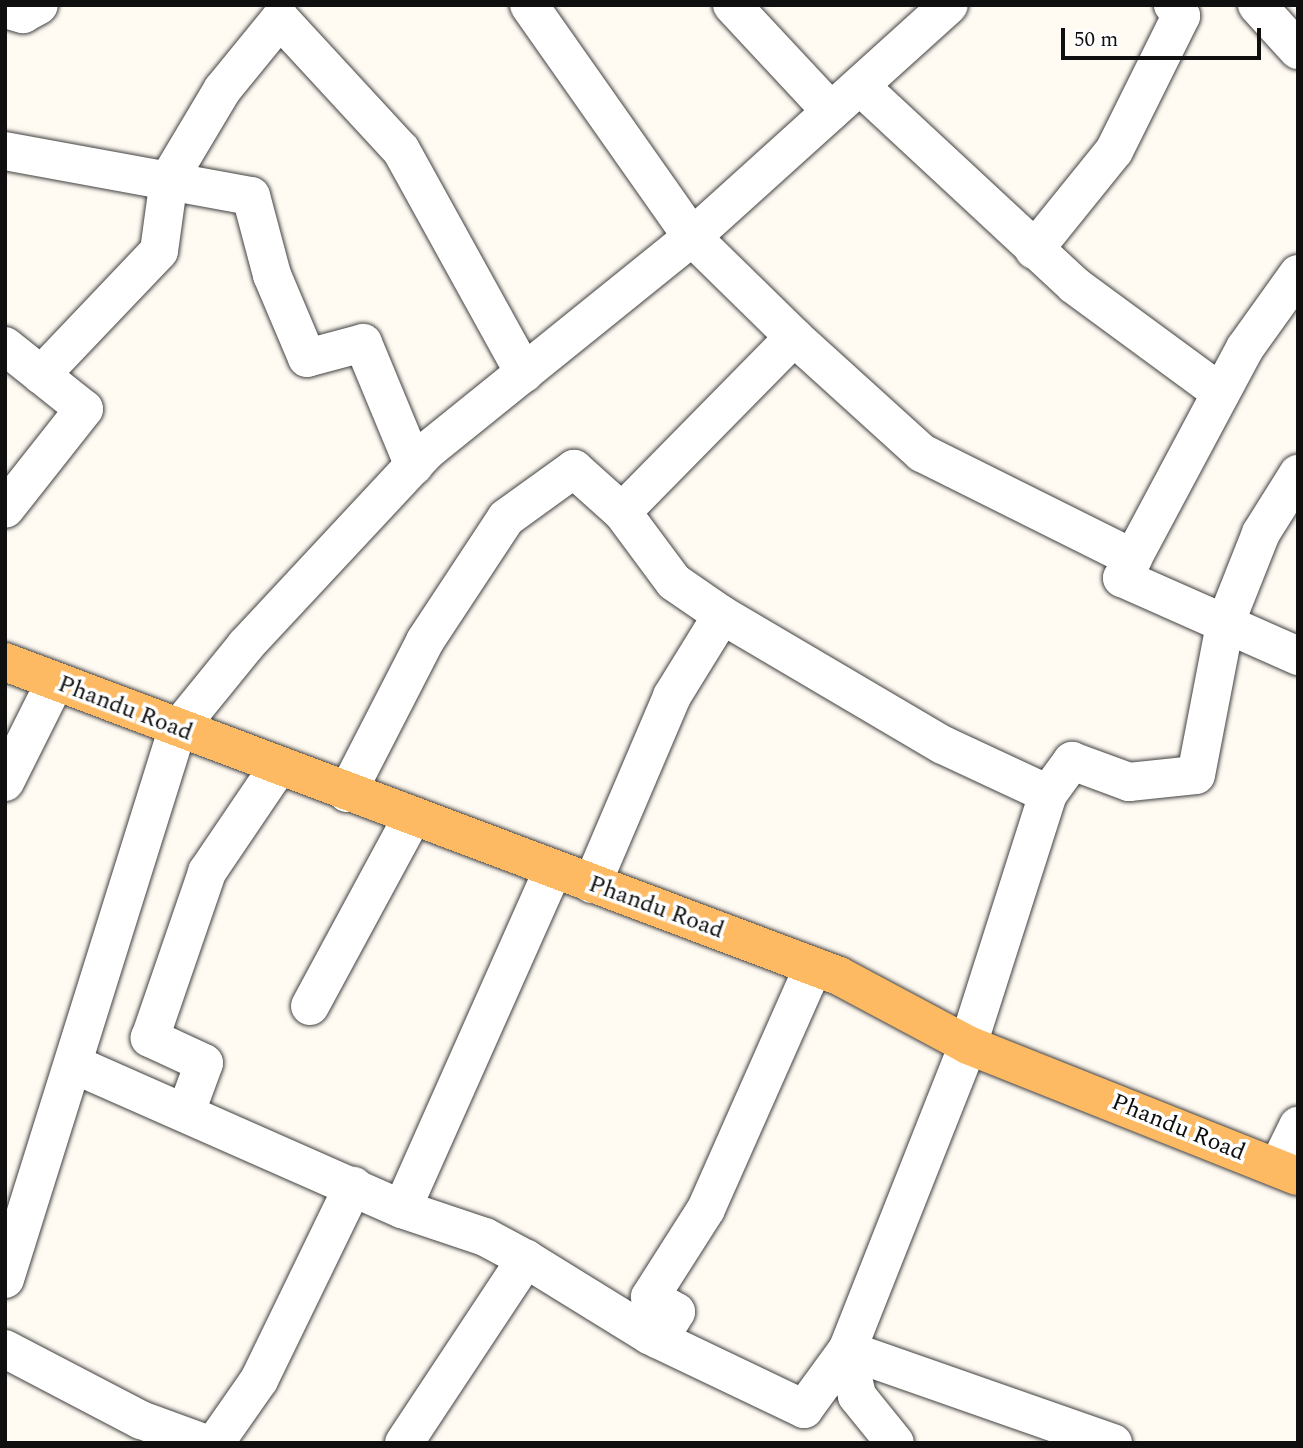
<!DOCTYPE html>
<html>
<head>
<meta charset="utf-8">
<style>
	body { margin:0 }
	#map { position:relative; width:1303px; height:1448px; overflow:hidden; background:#fffaf2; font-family:Spectral,serif }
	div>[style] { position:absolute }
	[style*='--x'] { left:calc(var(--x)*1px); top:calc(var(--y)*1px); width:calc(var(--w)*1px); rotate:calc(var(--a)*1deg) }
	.roads { filter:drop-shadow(0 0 2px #424242) drop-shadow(0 0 2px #424242) }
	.minor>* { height:38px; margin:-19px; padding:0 19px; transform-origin:19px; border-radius:19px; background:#fff }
	.major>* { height:38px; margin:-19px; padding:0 19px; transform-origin:19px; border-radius:19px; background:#feba63 }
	span { translate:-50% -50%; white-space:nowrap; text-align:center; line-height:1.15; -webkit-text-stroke:7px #fff; paint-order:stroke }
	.street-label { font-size:24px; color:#0f0f0f }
	.frame { position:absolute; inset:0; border:7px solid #0f0f0f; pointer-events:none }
	.scale { position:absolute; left:1061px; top:28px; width:200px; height:32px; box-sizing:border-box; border:4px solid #0f0f0f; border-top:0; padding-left:9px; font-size:21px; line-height:24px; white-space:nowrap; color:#0f0f0f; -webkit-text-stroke:5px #fff; paint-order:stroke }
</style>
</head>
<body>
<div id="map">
	<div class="roads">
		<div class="minor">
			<i style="--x:529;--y:5;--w:284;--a:54.9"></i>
			<i style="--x:692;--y:237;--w:143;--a:44.4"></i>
			<i style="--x:794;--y:337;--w:173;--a:42.2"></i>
			<i style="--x:922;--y:453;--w:236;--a:26.5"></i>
			<i style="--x:732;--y:5;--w:145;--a:47"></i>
			<i style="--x:1257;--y:5;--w:61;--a:47.7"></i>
			<i style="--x:5;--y:9;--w:19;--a:16"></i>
			<i style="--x:23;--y:14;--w:18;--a:-29"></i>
			<i style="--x:860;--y:86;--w:292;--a:42.9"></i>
			<i style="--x:1074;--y:285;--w:182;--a:36.3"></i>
			<i style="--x:5;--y:151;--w:250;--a:10.4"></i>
			<i style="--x:251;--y:196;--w:82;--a:75.1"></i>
			<i style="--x:272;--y:275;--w:90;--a:67.1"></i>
			<i style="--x:307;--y:358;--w:58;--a:-15"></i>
			<i style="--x:363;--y:343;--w:133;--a:67.5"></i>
			<i style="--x:1034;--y:250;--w:127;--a:-51.1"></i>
			<i style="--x:1114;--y:151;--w:151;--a:-63.6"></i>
			<i style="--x:1181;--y:16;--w:14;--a:-126"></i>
			<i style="--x:1298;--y:274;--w:91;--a:125.6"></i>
			<i style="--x:1245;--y:348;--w:261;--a:118.1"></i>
			<i style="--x:1122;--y:578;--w:193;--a:23.9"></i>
			<i style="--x:5;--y:346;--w:101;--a:38.6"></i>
			<i style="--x:84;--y:409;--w:127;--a:128.3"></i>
			<i style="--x:41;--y:375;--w:171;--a:-46.4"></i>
			<i style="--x:159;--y:251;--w:73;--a:-82.1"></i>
			<i style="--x:169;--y:179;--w:104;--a:-59.2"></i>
			<i style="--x:222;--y:90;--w:92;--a:-50.8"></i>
			<i style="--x:280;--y:19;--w:178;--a:47.3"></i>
			<i style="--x:401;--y:150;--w:255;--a:61.1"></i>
			<i style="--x:622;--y:512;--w:87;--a:53.4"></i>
			<i style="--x:674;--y:582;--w:58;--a:34.5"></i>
			<i style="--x:722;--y:615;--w:256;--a:30.5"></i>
			<i style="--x:943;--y:745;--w:116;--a:25"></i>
			<i style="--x:1048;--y:794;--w:263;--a:107.7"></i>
			<i style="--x:968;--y:1045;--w:328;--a:111.6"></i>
			<i style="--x:847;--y:1350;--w:47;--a:77.7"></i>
			<i style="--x:857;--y:1396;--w:60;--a:51"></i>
			<i style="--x:5;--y:782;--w:112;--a:-63.4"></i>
			<i style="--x:347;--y:793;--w:171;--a:-62.8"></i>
			<i style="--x:425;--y:641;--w:147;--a:-56.6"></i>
			<i style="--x:506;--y:518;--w:84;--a:-35.8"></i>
			<i style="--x:574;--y:469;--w:64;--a:41.9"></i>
			<i style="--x:622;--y:512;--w:245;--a:-45.5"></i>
			<i style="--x:1048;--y:794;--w:41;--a:-54"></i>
			<i style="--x:1072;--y:761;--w:61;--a:20.2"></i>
			<i style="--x:1129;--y:782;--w:67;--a:-6"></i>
			<i style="--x:1196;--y:775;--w:154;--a:-79.1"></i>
			<i style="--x:1225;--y:624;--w:98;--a:-68.4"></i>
			<i style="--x:1261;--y:533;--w:70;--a:-57.9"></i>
			<i style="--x:592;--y:884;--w:204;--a:-66.9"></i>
			<i style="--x:672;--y:696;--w:95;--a:-58.3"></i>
			<i style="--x:310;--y:1006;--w:215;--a:-61.6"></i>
			<i style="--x:73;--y:1064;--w:360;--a:23.8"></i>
			<i style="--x:186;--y:1112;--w:52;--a:-69.8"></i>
			<i style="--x:204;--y:1063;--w:60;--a:-155.2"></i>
			<i style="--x:150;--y:1038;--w:176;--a:-71"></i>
			<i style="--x:207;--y:872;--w:127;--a:-55.9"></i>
			<i style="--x:1278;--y:1167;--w:46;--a:-64"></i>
			<i style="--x:526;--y:1259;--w:145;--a:31.7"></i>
			<i style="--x:649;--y:1335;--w:172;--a:25.5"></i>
			<i style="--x:804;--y:1409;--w:73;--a:-53.9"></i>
			<i style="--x:847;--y:1350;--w:282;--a:19.3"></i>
			<i style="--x:5;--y:1279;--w:575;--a:-72.6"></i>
			<i style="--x:177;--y:730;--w:109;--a:-50.9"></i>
			<i style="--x:246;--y:645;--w:267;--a:-47"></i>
			<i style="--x:428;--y:450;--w:339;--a:-38.9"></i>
			<i style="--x:692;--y:237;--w:346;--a:-42.1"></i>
			<i style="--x:659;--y:1340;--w:33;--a:-59"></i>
			<i style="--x:676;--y:1312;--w:30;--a:-150"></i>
			<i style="--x:650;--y:1297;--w:104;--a:-57.5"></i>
			<i style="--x:706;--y:1209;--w:265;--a:-66.1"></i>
			<i style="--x:5;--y:1349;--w:153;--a:27.6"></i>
			<i style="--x:141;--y:1420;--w:67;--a:20.1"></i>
			<i style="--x:215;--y:1443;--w:77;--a:-55.1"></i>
			<i style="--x:259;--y:1380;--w:216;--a:-64.1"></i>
			<i style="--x:404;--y:1443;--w:221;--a:-56.5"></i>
			<i style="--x:526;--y:1259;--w:47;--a:-151.8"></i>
			<i style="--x:485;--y:1237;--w:88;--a:-161.4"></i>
			<i style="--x:402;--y:1209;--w:371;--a:-66"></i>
		</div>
		<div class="major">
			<i style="--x:5;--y:662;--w:891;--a:20.63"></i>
			<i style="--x:839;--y:976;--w:146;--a:28.1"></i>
			<i style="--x:968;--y:1045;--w:355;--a:21.7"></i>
		</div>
	</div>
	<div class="street-label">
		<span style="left:125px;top:709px;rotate:21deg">Phandu Road</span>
		<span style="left:656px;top:908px;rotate:20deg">Phandu Road</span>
		<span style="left:1178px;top:1128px;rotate:22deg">Phandu Road</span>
	</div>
	<div class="frame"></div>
	<div class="scale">50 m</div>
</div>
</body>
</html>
